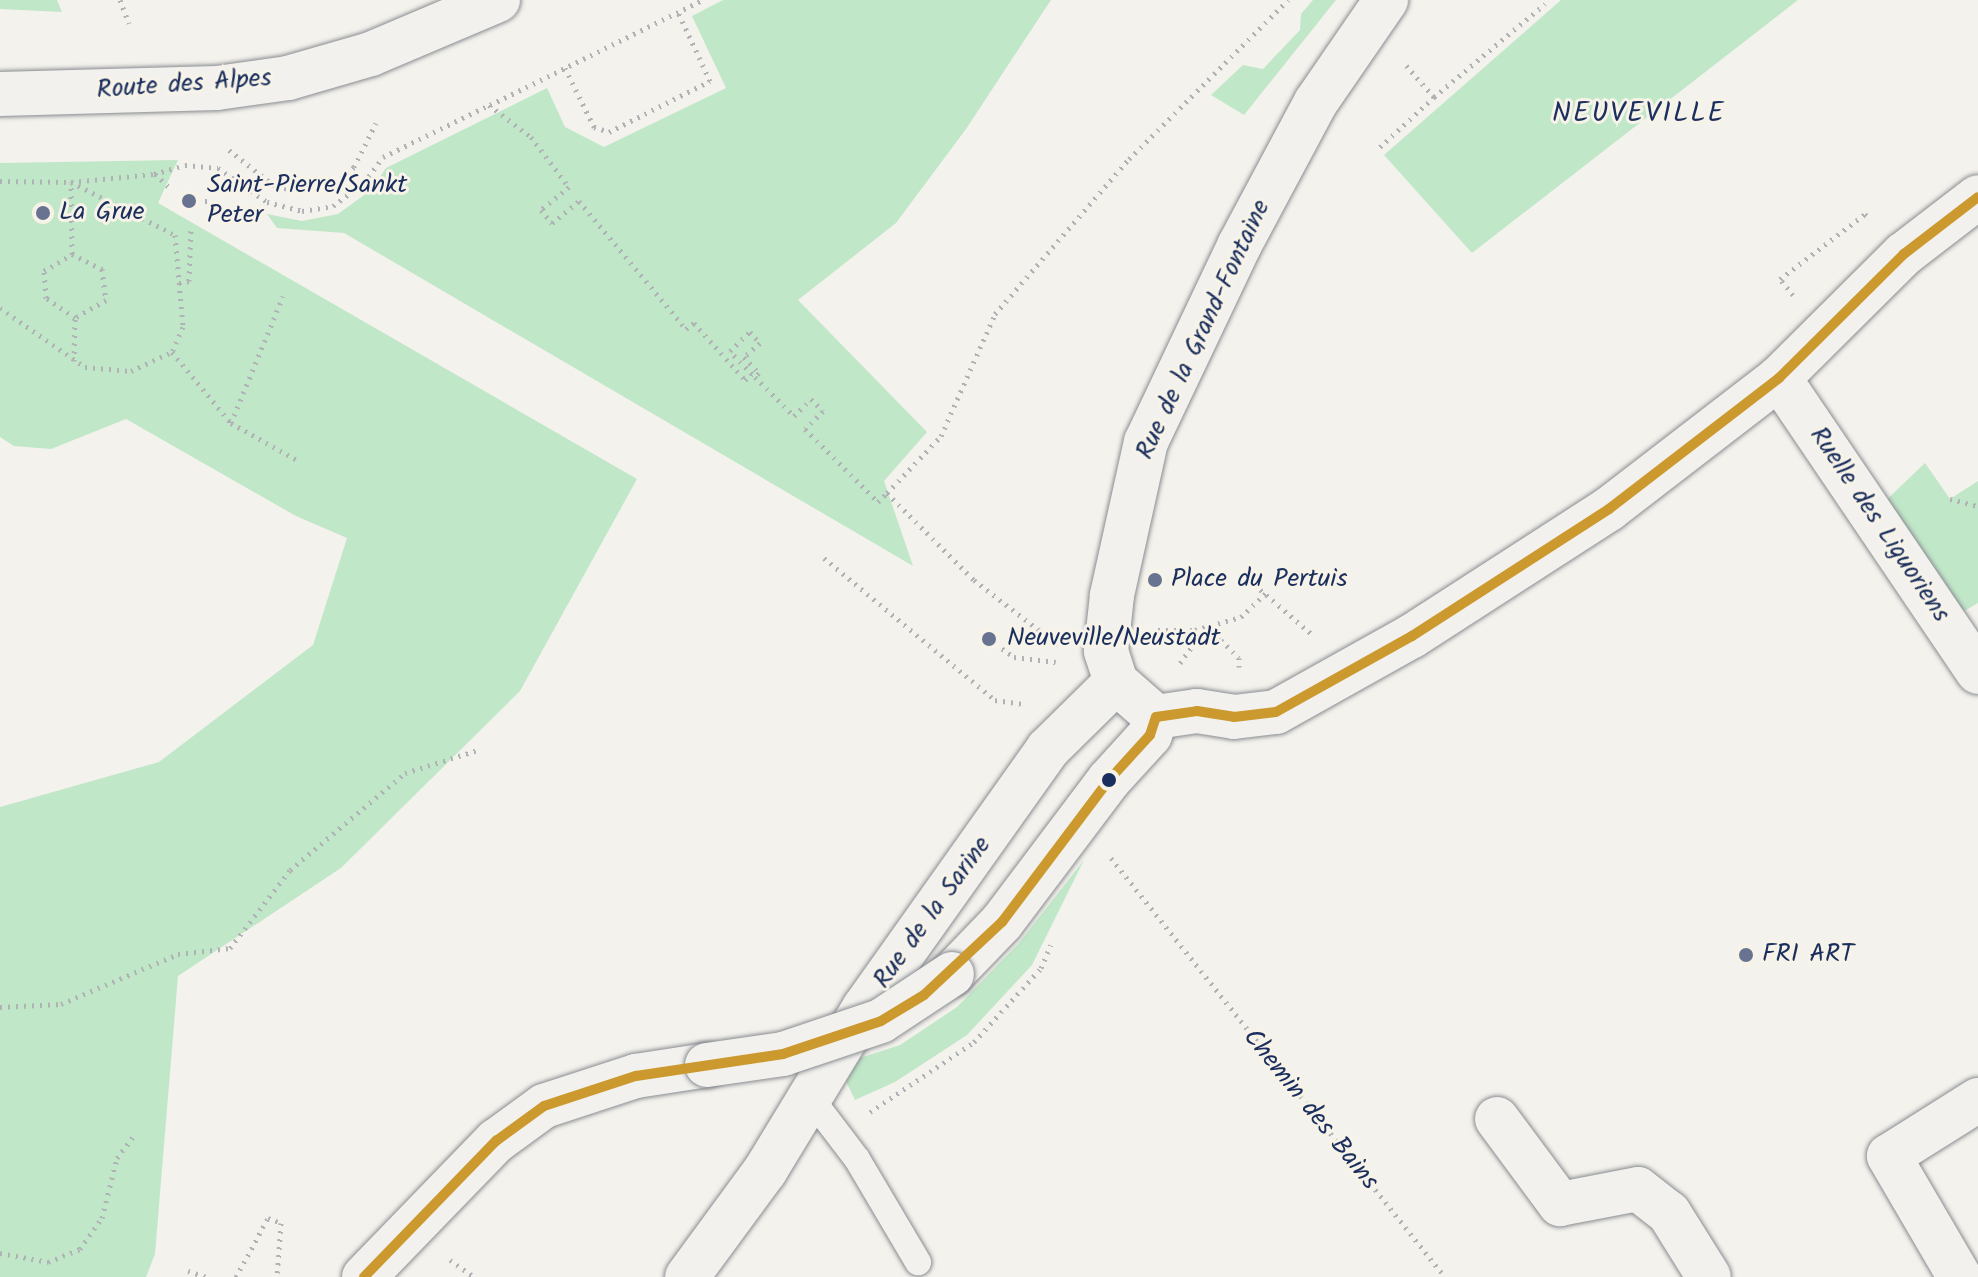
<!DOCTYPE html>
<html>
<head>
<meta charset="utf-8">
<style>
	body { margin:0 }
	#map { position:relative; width:1978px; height:1277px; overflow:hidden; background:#f4f2ec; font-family:Kalam,sans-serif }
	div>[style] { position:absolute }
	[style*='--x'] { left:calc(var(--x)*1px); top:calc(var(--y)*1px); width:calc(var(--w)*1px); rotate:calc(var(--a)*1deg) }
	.green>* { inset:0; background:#c1e7c9 }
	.path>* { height:5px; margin-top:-2.5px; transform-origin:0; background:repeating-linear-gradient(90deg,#b1b2b5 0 2px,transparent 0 8px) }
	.roads { filter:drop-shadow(0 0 2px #898c92) drop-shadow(0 0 2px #898c92) }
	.lane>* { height:26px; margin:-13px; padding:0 13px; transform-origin:13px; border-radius:13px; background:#f2f1ed }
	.street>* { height:44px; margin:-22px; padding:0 22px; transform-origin:22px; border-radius:22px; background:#f2f1ed }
	.secondary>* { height:44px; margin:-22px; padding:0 22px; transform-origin:22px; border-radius:22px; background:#f2f1ed }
	.bridges { filter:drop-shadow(0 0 2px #898c92) drop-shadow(0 0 2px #898c92) }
	.street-bridge>* { height:44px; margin:-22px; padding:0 22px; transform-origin:22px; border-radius:22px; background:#f2f1ed }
	.bus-1>* { height:10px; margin:-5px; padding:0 5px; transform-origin:5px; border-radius:5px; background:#cb992e }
	.dots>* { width:22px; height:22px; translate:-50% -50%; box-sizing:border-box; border:4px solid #f7f3e8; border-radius:50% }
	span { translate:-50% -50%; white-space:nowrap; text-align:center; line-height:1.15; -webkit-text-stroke:6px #f7f3e8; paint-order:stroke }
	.street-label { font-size:26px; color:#1b2f5e }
	.poi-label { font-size:26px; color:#1b2f5e }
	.left { translate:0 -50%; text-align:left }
	.neighbourhood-label { font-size:28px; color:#1b2f5e; letter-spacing:2px }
</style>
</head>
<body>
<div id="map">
	<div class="green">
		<i style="clip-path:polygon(0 0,57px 0,62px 12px,0 9px)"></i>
		<i style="clip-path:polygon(723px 0,1051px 0,966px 129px,896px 223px,798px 300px,927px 432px,884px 481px,913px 566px,344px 233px,277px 228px,267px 214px,302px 221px,338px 214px,371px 190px,386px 168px,547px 88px,565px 127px,604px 147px,726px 88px,692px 16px)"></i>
		<i style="clip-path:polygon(1313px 0,1336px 0,1244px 115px,1211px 95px,1243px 65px,1263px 69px,1300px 30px,1301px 14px)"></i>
		<i style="clip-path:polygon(1561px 0,1798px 0,1472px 253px,1384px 155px)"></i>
		<i style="clip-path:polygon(178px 160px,158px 203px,637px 479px,520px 691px,341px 868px,178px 976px,155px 1254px,146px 1277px,0 1277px,0 807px,159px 762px,313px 645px,347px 538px,296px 516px,126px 419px,51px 449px,14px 446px,0 437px,0 163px)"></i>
		<i style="clip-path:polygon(1925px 463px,1950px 499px,1978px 481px,1978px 603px,1961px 613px,1880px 506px)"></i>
		<i style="clip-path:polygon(1084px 860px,1032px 965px,967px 1035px,895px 1082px,855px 1100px,838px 1065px,900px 1045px,957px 1007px,1019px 943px)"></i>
	</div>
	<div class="path">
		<i style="--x:120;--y:0;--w:25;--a:69"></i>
		<i style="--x:565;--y:68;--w:66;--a:63.8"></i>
		<i style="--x:594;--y:127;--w:16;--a:18"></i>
		<i style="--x:609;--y:132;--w:113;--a:-26.8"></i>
		<i style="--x:710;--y:81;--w:76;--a:-114.9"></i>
		<i style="--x:1434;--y:97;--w:145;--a:-40"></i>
		<i style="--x:490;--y:105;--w:237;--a:-26.3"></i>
		<i style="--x:1380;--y:147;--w:74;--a:-42.8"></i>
		<i style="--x:1434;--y:97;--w:45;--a:-131.4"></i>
		<i style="--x:229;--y:150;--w:60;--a:38.2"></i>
		<i style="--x:276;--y:187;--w:23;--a:7"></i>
		<i style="--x:299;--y:190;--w:36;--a:-10"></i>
		<i style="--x:334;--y:184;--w:26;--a:-40"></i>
		<i style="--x:354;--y:167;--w:49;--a:-63.4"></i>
		<i style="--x:155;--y:174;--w:19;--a:43"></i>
		<i style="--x:0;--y:181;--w:71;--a:0.8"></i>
		<i style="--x:71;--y:182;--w:83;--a:-5.5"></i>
		<i style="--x:154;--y:174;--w:32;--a:-16"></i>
		<i style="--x:185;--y:165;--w:33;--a:5"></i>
		<i style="--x:218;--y:168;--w:60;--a:34.8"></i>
		<i style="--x:267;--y:202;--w:36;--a:14"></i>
		<i style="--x:302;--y:211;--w:31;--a:-9"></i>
		<i style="--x:333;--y:206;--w:39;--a:-37"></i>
		<i style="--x:364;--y:183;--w:32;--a:-54"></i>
		<i style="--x:383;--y:157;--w:118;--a:-26.1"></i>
		<i style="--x:489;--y:105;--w:53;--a:37.3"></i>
		<i style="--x:531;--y:137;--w:63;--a:52.8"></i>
		<i style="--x:569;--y:187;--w:36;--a:141"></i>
		<i style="--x:541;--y:210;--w:17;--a:50"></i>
		<i style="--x:552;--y:223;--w:35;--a:-39"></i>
		<i style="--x:579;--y:201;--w:167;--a:50.1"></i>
		<i style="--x:686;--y:329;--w:10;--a:-37"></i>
		<i style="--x:694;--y:323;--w:76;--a:48.2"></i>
		<i style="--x:745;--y:380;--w:9;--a:-41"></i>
		<i style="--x:752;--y:374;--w:32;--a:-134"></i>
		<i style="--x:730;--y:351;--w:28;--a:-44"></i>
		<i style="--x:750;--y:332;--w:15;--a:48"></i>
		<i style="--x:760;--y:343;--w:21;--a:139"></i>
		<i style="--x:744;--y:357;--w:22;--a:47"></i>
		<i style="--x:759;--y:373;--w:6;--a:135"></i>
		<i style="--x:755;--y:377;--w:55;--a:45"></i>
		<i style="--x:794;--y:416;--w:24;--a:-45"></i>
		<i style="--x:811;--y:399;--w:17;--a:45"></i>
		<i style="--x:823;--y:411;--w:25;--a:135"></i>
		<i style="--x:805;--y:429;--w:103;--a:45"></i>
		<i style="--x:878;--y:502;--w:13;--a:-45"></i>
		<i style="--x:887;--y:493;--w:123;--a:45"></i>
		<i style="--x:974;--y:580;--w:106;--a:37.7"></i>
		<i style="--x:189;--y:201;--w:21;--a:0"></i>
		<i style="--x:72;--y:254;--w:34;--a:27"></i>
		<i style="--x:102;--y:269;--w:31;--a:83"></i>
		<i style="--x:106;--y:300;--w:36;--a:150"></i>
		<i style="--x:179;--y:283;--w:10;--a:-11"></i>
		<i style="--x:189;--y:281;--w:55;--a:-87.9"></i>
		<i style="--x:1793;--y:295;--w:21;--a:-129"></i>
		<i style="--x:1780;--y:279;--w:107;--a:-37.4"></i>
		<i style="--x:1865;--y:214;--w:6;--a:45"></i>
		<i style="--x:0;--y:308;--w:103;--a:34.8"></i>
		<i style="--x:85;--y:367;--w:46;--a:5"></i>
		<i style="--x:131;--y:371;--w:45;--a:-24.9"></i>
		<i style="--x:74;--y:361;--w:43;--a:-88.7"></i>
		<i style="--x:75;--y:318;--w:35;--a:-145"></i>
		<i style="--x:46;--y:298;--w:27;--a:-94"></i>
		<i style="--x:44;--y:271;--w:33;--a:-31"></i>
		<i style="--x:72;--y:254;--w:72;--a:-90.8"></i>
		<i style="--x:71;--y:182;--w:117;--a:27"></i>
		<i style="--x:175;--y:235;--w:92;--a:85"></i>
		<i style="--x:183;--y:327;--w:27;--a:114"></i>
		<i style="--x:172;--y:352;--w:92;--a:50.3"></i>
		<i style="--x:231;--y:423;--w:76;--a:29.3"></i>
		<i style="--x:231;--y:423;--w:137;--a:-67.7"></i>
		<i style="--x:887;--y:493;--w:79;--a:-46.5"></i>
		<i style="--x:941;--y:436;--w:133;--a:-66.1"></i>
		<i style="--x:995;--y:314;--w:205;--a:-49.2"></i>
		<i style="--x:1129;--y:159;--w:225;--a:-45"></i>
		<i style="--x:1950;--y:499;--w:29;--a:14"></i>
		<i style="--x:824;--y:558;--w:222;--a:39.7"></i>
		<i style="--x:995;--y:700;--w:28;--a:8"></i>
		<i style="--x:1242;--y:574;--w:94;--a:40.7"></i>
		<i style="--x:1158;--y:630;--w:37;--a:0"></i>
		<i style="--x:1195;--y:630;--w:48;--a:-15.8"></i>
		<i style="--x:1241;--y:617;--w:35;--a:-44"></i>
		<i style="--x:989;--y:639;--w:31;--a:36"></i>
		<i style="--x:1014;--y:657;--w:42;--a:6.8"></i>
		<i style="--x:1180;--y:663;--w:26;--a:-54"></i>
		<i style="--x:1195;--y:642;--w:26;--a:-4"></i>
		<i style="--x:1221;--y:640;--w:25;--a:45"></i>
		<i style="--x:1239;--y:658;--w:9;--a:90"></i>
		<i style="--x:1111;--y:858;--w:536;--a:51.44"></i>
		<i style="--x:0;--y:1007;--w:61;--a:-2.8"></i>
		<i style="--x:61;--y:1004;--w:127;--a:-23.1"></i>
		<i style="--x:178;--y:954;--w:52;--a:-6.6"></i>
		<i style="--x:230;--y:948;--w:98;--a:-52.4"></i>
		<i style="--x:290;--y:870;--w:150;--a:-40.1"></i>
		<i style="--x:405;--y:773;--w:77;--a:-17.5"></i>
		<i style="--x:870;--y:1112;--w:125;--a:-33.9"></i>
		<i style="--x:974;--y:1042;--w:100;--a:-47.8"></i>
		<i style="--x:1041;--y:968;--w:25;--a:-67"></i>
		<i style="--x:0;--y:1253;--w:49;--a:10.6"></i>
		<i style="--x:48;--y:1262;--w:35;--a:-22"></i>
		<i style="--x:80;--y:1249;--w:38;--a:-55"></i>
		<i style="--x:102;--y:1218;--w:62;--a:-76"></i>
		<i style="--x:117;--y:1158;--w:26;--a:-53"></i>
		<i style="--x:450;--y:1260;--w:29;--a:35"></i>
		<i style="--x:188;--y:1271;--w:20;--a:18"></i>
		<i style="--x:236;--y:1277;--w:67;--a:-61.5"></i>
		<i style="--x:268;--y:1218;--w:14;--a:21"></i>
		<i style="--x:281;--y:1223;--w:54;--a:94.2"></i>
	</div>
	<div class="roads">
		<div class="lane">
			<i style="--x:809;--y:1096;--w:79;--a:52.7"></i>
			<i style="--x:857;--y:1159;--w:120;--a:59.4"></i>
		</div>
		<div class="street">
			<i style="--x:1779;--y:378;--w:355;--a:55.9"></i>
			<i style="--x:1156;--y:717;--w:41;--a:-8.3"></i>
			<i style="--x:1197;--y:711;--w:37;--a:9"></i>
			<i style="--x:1234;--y:717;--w:42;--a:-6.8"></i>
			<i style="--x:1276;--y:712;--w:156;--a:-29.2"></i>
			<i style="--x:1412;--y:636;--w:234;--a:-32.8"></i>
			<i style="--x:1609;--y:509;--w:215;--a:-37.6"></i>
			<i style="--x:1779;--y:378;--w:176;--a:-44.8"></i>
			<i style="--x:1904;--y:254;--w:93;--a:-37.6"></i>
			<i style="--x:1156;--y:717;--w:53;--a:-138.8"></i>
			<i style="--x:1116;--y:682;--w:33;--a:-108"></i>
			<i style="--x:1106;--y:651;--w:56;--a:-83.9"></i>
			<i style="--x:1112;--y:595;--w:157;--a:-77.5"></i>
			<i style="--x:1146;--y:442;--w:217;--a:-64.6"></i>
			<i style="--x:1239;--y:246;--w:163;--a:-61.9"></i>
			<i style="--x:1316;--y:102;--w:124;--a:-55.5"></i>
			<i style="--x:952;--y:974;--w:72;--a:-46.1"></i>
			<i style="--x:1002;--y:922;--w:178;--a:-53"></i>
			<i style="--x:1109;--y:780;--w:61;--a:-47.7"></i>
			<i style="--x:1150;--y:735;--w:19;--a:-72"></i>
			<i style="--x:1497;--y:1119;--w:106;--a:53.5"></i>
			<i style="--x:1560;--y:1204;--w:79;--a:-10.9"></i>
			<i style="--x:1638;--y:1189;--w:39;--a:38"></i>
			<i style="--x:1669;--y:1213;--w:75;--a:58"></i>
			<i style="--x:1959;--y:1276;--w:139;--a:-120.3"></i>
			<i style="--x:1889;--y:1156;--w:105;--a:-32.2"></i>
			<i style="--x:364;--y:1277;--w:190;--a:-45.9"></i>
			<i style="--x:496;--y:1141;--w:59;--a:-36.1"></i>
			<i style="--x:544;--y:1106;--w:97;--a:-18.1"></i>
			<i style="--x:636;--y:1076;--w:72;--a:-8.8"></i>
			<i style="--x:687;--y:1277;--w:132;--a:-53.7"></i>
			<i style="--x:765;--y:1171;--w:191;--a:-58.7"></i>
			<i style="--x:864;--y:1008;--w:318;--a:-54.6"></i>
			<i style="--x:1048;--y:749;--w:95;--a:-44.6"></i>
		</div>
		<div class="secondary">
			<i style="--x:0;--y:94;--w:217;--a:-1.6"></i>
			<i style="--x:217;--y:88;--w:72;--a:-8"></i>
			<i style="--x:288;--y:78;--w:86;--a:-16.1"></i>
			<i style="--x:371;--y:54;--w:138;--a:-23"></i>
		</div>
	</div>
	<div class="bridges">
		<div class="street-bridge">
			<i style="--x:707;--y:1065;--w:77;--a:-8.2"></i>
			<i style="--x:783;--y:1054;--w:103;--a:-18.6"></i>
			<i style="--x:881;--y:1021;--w:85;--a:-33.5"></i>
		</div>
	</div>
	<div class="bus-1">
		<i style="--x:1156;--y:717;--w:41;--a:-8.3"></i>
		<i style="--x:1197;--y:711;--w:37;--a:9"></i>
		<i style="--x:1234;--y:717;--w:42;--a:-6.8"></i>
		<i style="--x:1276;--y:712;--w:156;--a:-29.2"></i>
		<i style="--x:1412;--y:636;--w:234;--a:-32.8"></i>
		<i style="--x:1609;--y:509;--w:215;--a:-37.6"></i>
		<i style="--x:1779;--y:378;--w:176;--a:-44.8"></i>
		<i style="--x:1904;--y:254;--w:93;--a:-37.6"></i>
		<i style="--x:364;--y:1277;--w:190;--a:-45.9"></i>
		<i style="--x:496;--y:1141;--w:59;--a:-36.1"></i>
		<i style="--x:544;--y:1106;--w:97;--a:-18.1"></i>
		<i style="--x:636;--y:1076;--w:149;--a:-8.5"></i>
		<i style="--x:783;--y:1054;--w:103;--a:-18.6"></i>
		<i style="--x:881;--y:1021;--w:50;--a:-31.2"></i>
		<i style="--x:924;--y:995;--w:107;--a:-43.1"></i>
		<i style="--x:1002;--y:922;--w:178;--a:-53"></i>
		<i style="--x:1109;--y:780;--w:61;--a:-47.7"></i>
		<i style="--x:1150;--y:735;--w:19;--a:-72"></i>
	</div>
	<div class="dots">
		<i style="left:189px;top:201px;background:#677390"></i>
		<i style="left:43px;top:213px;background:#677390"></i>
		<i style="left:1155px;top:580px;background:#677390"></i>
		<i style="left:989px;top:639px;background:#677390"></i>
		<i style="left:1109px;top:780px;background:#1b2f5e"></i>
		<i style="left:1746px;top:955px;background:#677390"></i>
	</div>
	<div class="street-label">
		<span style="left:184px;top:85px;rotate:-4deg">Route des Alpes</span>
		<span style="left:1204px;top:330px;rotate:-65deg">Rue de la Grand-Fontaine</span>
		<span style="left:1879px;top:525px;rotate:56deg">Ruelle des Liguoriens</span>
		<span style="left:933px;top:913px;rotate:-54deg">Rue de la Sarine</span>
		<span style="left:1310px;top:1110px;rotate:51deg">Chemin des Bains</span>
	</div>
	<div class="poi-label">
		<span class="left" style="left:207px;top:201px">Saint-Pierre/Sankt<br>Peter</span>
		<span class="left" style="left:59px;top:213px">La Grue</span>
		<span class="left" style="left:1171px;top:580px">Place du Pertuis</span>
		<span class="left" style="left:1007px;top:639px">Neuveville/Neustadt</span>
		<span class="left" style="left:1762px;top:955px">FRI ART</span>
	</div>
	<div class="neighbourhood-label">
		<span style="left:1639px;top:114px">NEUVEVILLE</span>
	</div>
</div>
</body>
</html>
